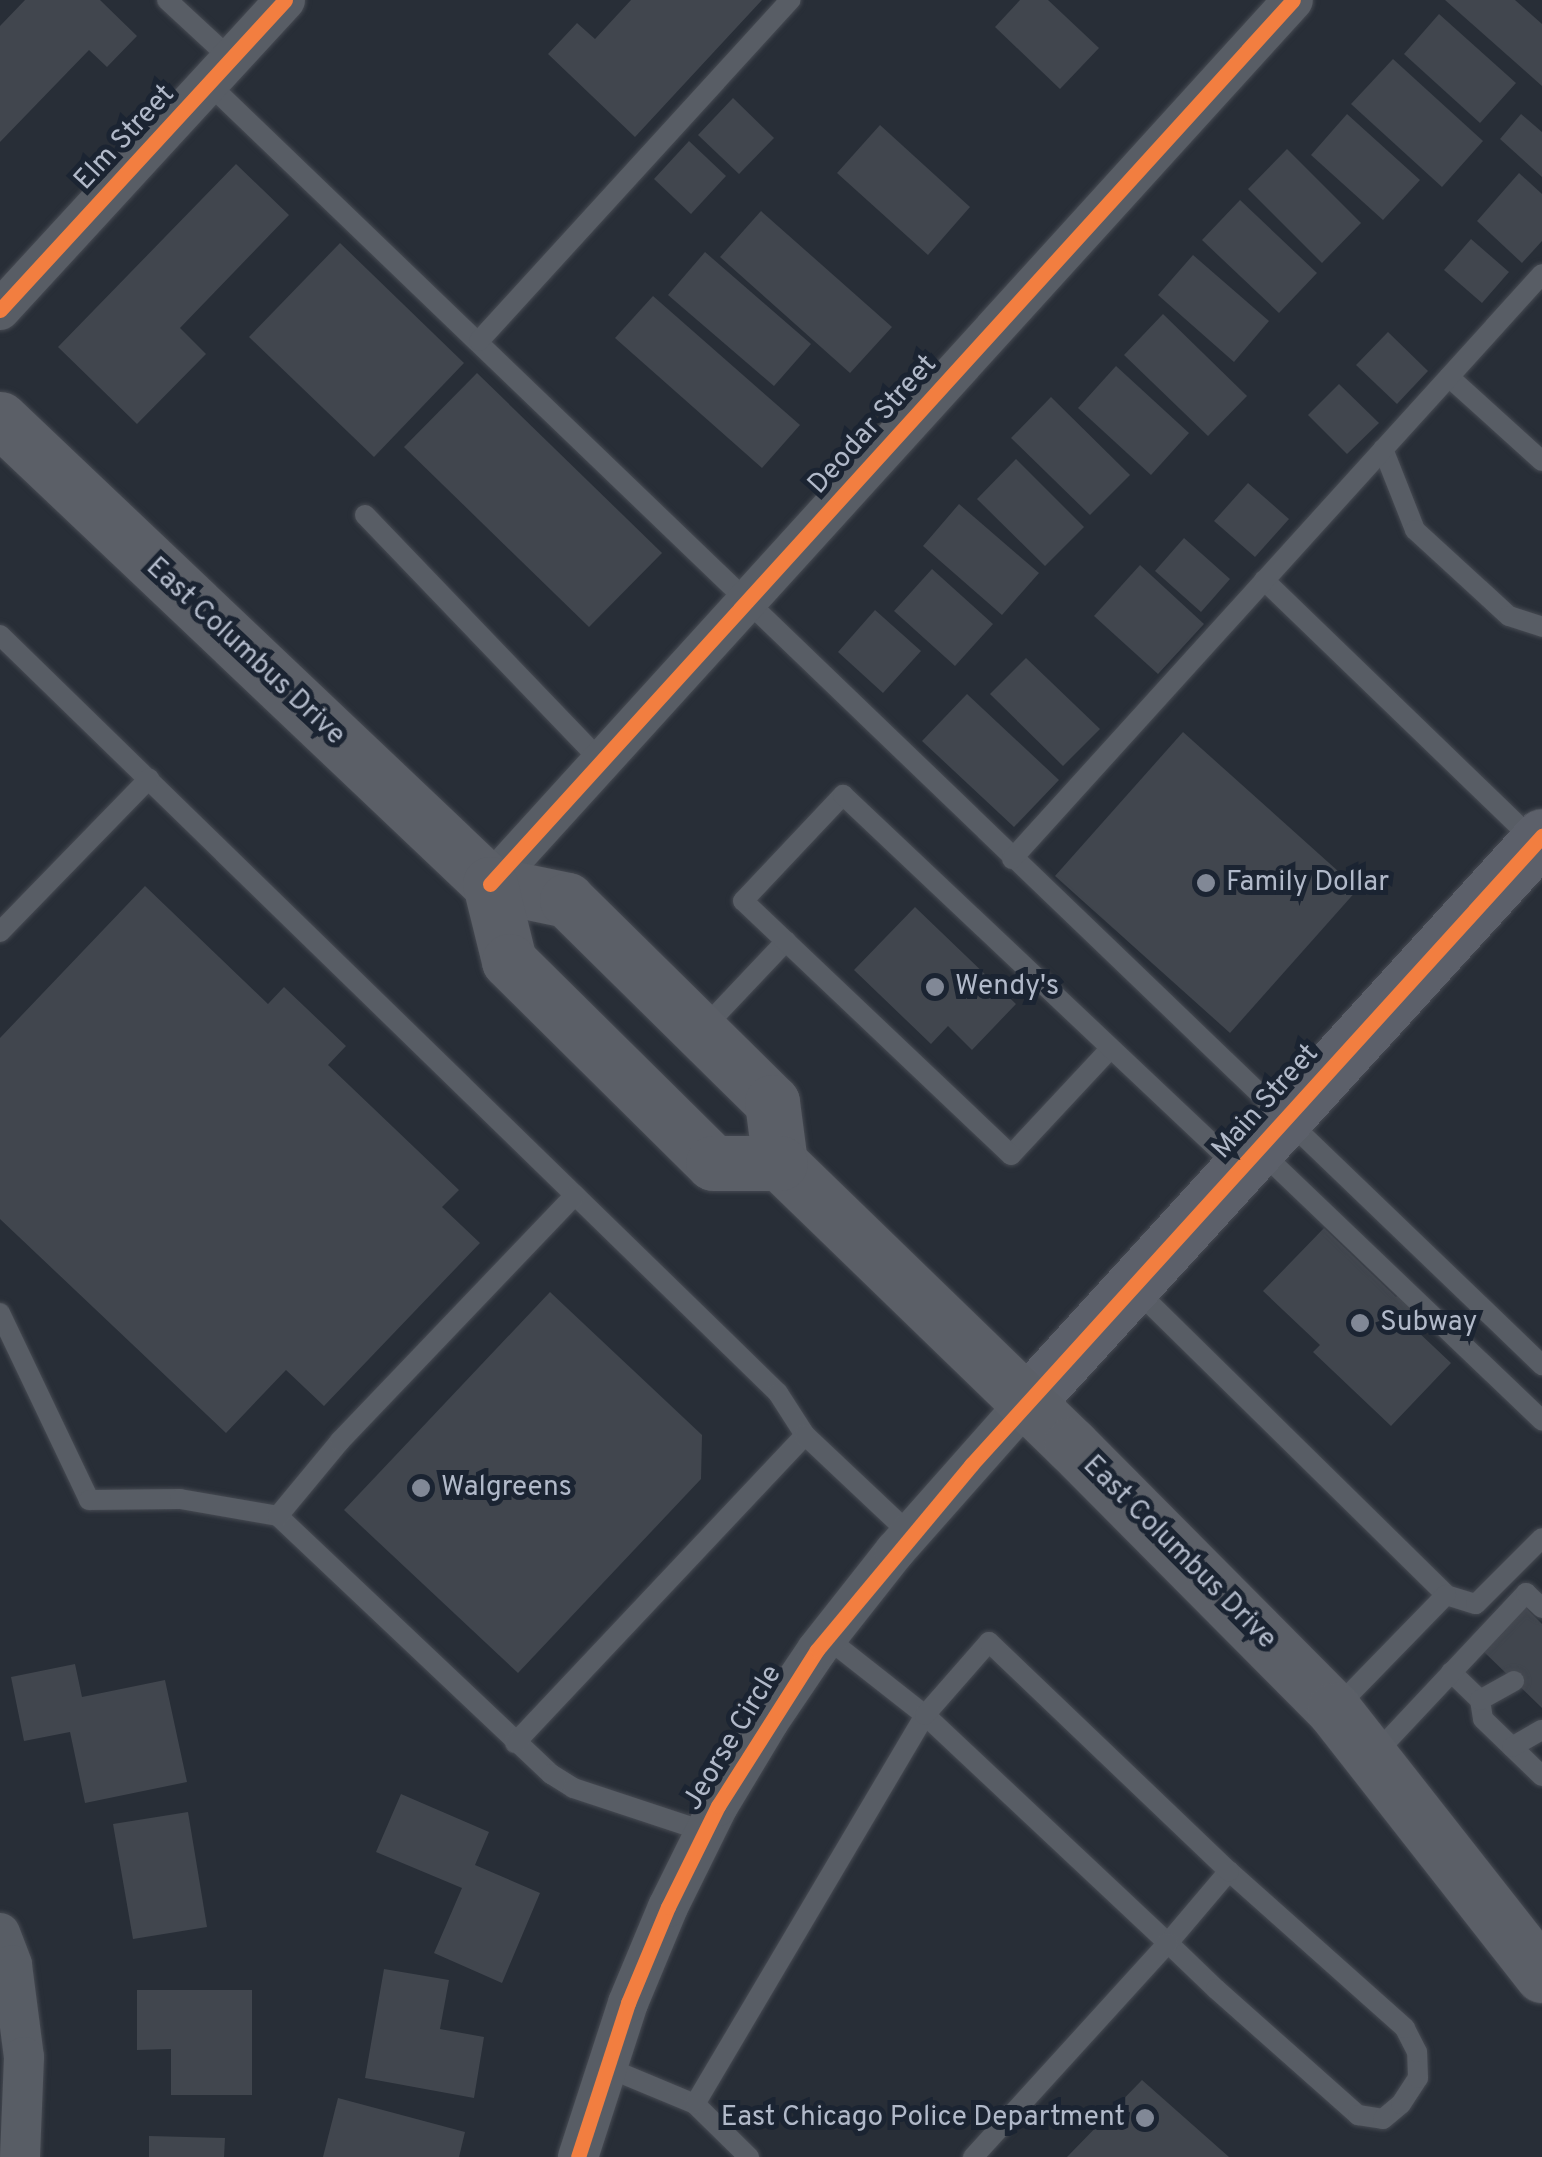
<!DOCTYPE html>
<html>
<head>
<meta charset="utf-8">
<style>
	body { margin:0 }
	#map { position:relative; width:1542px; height:2157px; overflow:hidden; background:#282e37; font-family:Overpass,sans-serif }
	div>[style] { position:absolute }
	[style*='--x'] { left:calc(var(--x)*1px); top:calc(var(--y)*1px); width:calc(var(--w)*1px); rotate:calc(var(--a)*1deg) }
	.building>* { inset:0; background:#41464e }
	.roads { filter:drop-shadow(0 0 2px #464a52) drop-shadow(0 0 2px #464a52) }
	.lane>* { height:20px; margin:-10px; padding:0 10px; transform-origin:10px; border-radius:10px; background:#585d65 }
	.street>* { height:40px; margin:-20px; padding:0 20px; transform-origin:20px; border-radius:20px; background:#585d65 }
	.secondary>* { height:55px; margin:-27.5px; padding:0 27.5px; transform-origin:27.5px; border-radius:27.5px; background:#5c606a }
	.primary>* { height:55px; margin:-27.5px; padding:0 27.5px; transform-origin:27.5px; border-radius:27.5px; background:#5b5f67 }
	.cycleway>* { height:15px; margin:-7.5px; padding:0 7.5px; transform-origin:7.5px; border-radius:7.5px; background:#f27e40 }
	.dots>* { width:28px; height:28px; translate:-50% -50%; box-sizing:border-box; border:5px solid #1b2432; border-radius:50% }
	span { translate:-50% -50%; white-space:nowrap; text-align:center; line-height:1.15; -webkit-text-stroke:10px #1b2432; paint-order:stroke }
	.street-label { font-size:28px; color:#b1b9c9 }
	.poi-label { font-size:28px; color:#b1b9c9 }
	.left { translate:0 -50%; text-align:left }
	.right { translate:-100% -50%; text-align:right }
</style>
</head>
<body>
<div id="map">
	<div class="building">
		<i style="clip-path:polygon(25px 0,100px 0,137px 36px,107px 67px,89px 50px,0 142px,0 26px)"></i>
		<i style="clip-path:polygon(631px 0,762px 0,635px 137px,548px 54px,577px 23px,595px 39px)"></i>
		<i style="clip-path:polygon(1020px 0,1048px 0,1099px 48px,1060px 89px,995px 27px)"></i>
		<i style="clip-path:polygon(1445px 0,1515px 0,1542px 24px,1542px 86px)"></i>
		<i style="clip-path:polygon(1439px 14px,1516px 83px,1480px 123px,1404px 54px)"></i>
		<i style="clip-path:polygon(1393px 59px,1483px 141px,1442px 187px,1351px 104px)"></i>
		<i style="clip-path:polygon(733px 98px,774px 138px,739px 174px,698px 135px)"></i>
		<i style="clip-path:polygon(1347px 114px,1420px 180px,1383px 220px,1311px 155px)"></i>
		<i style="clip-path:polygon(1521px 114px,1542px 132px,1542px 177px,1500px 139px)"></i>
		<i style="clip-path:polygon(880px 125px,970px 207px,928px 255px,837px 173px)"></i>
		<i style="clip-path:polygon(689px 141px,726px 176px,691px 214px,654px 179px)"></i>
		<i style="clip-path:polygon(1287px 149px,1361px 223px,1322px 263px,1248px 189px)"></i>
		<i style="clip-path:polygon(236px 164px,289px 215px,180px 328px,206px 354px,137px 424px,58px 347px)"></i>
		<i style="clip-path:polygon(1519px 173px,1542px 194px,1542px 241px,1522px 263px,1477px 221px)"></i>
		<i style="clip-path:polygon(1240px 200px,1317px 273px,1279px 313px,1202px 240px)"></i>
		<i style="clip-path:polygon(761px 211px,892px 327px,850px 373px,720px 257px)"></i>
		<i style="clip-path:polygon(1471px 239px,1509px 272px,1482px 303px,1444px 270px)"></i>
		<i style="clip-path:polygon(340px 243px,464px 363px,374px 457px,249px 337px)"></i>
		<i style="clip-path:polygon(705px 252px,811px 344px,774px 386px,668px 295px)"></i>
		<i style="clip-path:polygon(1193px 255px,1269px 321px,1234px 362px,1158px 295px)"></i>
		<i style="clip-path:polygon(653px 296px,800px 425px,762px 468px,615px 338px)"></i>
		<i style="clip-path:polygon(1163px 314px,1247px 396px,1208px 436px,1124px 355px)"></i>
		<i style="clip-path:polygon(1388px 332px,1428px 371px,1397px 404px,1356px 365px)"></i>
		<i style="clip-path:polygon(1116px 366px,1189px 433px,1151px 475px,1078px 408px)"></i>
		<i style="clip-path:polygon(477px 373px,662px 553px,589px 627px,404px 447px)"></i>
		<i style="clip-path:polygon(1339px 384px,1379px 423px,1347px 454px,1308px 415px)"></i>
		<i style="clip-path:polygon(1051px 397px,1130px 475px,1090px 515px,1011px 438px)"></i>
		<i style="clip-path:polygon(1016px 459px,1084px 527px,1045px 566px,977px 499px)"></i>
		<i style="clip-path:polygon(1248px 483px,1289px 519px,1255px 557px,1214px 521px)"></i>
		<i style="clip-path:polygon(959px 504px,1039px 573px,1002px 615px,923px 546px)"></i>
		<i style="clip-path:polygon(1184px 538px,1230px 579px,1201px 612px,1155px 571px)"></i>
		<i style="clip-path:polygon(1140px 565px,1204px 624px,1158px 674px,1094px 616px)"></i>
		<i style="clip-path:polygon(932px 569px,993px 624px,955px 666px,894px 611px)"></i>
		<i style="clip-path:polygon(875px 610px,921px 651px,883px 693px,838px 652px)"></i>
		<i style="clip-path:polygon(1026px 658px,1100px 729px,1063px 766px,990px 694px)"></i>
		<i style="clip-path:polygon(967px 694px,1059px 780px,1014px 827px,922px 741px)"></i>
		<i style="clip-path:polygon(1183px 732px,1358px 889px,1230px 1033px,1055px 876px)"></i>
		<i style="clip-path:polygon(145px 886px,268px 1004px,284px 987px,346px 1046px,328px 1065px,459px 1190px,442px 1207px,480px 1243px,324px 1406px,286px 1370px,226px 1433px,0 1219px,0 1038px)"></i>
		<i style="clip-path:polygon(915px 907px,1016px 1004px,972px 1050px,948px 1026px,931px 1044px,854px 970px)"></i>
		<i style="clip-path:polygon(1324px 1228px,1396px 1297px,1402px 1291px,1429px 1316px,1416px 1330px,1451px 1363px,1391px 1426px,1313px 1352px,1320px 1345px,1263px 1291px)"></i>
		<i style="clip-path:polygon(550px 1292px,702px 1435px,701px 1479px,518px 1673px,344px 1510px)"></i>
		<i style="clip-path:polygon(1525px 1607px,1542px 1624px,1542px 1708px,1483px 1651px)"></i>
		<i style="clip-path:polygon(75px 1664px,82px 1697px,165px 1680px,187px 1782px,85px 1803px,70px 1732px,24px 1741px,11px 1677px)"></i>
		<i style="clip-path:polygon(401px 1794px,489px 1832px,475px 1865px,540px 1893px,502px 1983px,434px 1953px,462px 1888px,376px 1852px)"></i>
		<i style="clip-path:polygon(188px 1812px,207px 1927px,133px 1939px,113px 1824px)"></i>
		<i style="clip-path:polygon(384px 1969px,449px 1980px,440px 2029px,484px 2037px,474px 2098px,365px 2078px)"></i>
		<i style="clip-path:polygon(137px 1990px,252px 1990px,252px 2095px,171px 2095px,171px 2049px,137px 2050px)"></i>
		<i style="clip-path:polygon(1142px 2080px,1229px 2157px,1067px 2157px)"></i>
		<i style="clip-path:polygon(338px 2098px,465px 2132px,459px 2157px,323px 2157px)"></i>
		<i style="clip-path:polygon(149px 2136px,225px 2138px,224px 2157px,149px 2157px)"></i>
	</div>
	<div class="roads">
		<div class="lane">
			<i style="--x:167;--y:0;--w:87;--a:42.7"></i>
			<i style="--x:209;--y:84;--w:1849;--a:43.86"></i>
			<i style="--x:479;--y:341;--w:462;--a:-47.6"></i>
			<i style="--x:1449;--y:377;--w:125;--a:42.1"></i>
			<i style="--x:1383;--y:449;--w:87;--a:68.4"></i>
			<i style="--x:1415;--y:530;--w:127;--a:42.5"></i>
			<i style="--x:1509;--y:616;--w:35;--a:18"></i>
			<i style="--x:365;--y:515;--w:341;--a:46.2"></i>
			<i style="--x:1264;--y:580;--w:376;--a:44"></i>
			<i style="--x:0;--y:635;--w:1086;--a:44.25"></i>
			<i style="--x:778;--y:1393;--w:50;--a:57.3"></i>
			<i style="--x:1012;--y:859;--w:789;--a:-47.82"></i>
			<i style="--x:0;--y:932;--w:214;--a:-45.8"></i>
			<i style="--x:701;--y:1031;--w:124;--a:-46.6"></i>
			<i style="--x:1110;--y:1049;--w:145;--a:133"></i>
			<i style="--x:1011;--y:1155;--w:369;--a:-136.5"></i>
			<i style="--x:743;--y:901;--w:146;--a:-46.7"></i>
			<i style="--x:843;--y:795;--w:543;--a:43.36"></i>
			<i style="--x:1258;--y:1149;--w:393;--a:43.7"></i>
			<i style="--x:1134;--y:1288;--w:438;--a:44.5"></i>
			<i style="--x:1446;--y:1595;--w:31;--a:17"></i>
			<i style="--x:1476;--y:1604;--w:93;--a:-45"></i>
			<i style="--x:0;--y:1313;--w:207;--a:64.5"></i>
			<i style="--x:89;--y:1500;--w:91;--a:-0.6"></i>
			<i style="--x:180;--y:1499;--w:99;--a:9.8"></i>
			<i style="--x:278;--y:1516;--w:376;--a:43.4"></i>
			<i style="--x:551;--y:1774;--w:26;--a:32"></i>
			<i style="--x:573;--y:1788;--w:140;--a:18.3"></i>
			<i style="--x:278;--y:1516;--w:97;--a:-50.4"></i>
			<i style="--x:340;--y:1441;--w:340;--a:-46.3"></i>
			<i style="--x:827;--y:1638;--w:125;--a:38.2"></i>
			<i style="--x:925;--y:1715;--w:333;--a:43.2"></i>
			<i style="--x:1168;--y:1943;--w:66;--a:43.8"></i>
			<i style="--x:1216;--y:1989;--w:190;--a:41.6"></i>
			<i style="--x:1358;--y:2115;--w:25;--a:9"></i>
			<i style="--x:1383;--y:2119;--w:23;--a:-40"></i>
			<i style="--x:1401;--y:2104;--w:31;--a:-57"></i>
			<i style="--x:1418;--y:2078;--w:26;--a:-92"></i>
			<i style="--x:1417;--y:2052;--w:27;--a:-117"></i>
			<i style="--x:1405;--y:2028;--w:236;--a:-138.3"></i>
			<i style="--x:1229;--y:1871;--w:94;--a:130.3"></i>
			<i style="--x:1168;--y:1943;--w:290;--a:132.3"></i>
			<i style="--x:1451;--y:1672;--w:40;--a:44"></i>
			<i style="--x:1480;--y:1700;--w:19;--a:81"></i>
			<i style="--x:1483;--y:1719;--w:82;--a:44"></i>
			<i style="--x:1480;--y:1700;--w:39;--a:-29"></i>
			<i style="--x:1336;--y:1708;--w:158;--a:-45.8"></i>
			<i style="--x:515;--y:1743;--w:423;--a:-46.7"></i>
			<i style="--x:805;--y:1435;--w:144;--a:43.3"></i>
			<i style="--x:1512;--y:1747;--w:34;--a:-30"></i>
			<i style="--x:1375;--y:1754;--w:221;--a:-46.8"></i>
			<i style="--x:1526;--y:1593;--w:22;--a:43"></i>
			<i style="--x:606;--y:2067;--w:96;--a:22.6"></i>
			<i style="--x:695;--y:2104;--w:76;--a:44.5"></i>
			<i style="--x:695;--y:2104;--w:452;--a:-59.4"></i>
			<i style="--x:925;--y:1715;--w:97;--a:-48.8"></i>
			<i style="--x:989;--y:1642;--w:332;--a:43.7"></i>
		</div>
		<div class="street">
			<i style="--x:0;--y:310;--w:421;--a:-47.4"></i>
			<i style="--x:490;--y:884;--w:1194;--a:-47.75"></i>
			<i style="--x:0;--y:1933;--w:34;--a:69"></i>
			<i style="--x:12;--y:1965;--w:93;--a:82.6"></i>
			<i style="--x:24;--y:2057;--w:100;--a:92.3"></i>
			<i style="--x:578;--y:2157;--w:162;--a:-72"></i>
			<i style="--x:628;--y:2003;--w:104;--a:-67.4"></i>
			<i style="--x:668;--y:1907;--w:113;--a:-63.7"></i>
			<i style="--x:718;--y:1806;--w:99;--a:-59"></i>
			<i style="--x:769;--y:1721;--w:86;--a:-55.9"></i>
			<i style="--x:817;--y:1650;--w:126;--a:-51.8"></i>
			<i style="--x:895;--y:1551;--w:199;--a:-48.5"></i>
		</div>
		<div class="secondary">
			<i style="--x:1027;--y:1402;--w:765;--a:-47.7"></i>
		</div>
		<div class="primary">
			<i style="--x:0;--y:419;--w:676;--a:43.5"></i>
			<i style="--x:490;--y:884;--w:79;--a:11.7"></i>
			<i style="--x:567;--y:900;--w:288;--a:44.6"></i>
			<i style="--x:772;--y:1102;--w:62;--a:82.5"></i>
			<i style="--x:780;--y:1163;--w:405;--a:44.1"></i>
			<i style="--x:1071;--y:1445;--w:373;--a:45.2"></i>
			<i style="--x:1334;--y:1710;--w:337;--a:51.9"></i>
			<i style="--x:490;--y:884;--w:79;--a:76.1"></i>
			<i style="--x:509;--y:961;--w:287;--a:44.7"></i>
			<i style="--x:713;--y:1163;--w:67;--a:0"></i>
		</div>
	</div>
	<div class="cycleway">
		<i style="--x:0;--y:310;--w:421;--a:-47.4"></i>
		<i style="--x:490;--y:884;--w:1194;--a:-47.75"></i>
		<i style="--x:578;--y:2157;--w:162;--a:-72"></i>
		<i style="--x:628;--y:2003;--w:104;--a:-67.4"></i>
		<i style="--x:668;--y:1907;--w:113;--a:-63.7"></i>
		<i style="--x:718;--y:1806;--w:185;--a:-57.6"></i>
		<i style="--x:817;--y:1650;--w:241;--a:-50.2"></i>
		<i style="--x:971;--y:1465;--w:850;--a:-47.77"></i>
	</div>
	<div class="dots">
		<i style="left:1206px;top:883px;background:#818896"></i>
		<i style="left:935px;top:987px;background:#818896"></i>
		<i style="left:1360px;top:1323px;background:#818896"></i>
		<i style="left:421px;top:1488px;background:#818896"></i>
		<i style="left:1145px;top:2118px;background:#818896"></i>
	</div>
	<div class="street-label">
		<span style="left:125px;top:138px;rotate:-47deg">Elm Street</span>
		<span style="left:873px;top:425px;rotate:-48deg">Deodar Street</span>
		<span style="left:245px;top:652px;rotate:43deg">East Columbus Drive</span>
		<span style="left:1266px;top:1102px;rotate:-48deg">Main Street</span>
		<span style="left:1179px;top:1553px;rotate:45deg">East Columbus Drive</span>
		<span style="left:733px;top:1738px;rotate:-59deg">Jeorse Circle</span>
	</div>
	<div class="poi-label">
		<span class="left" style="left:1226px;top:883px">Family Dollar</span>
		<span class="left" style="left:955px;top:987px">Wendy's</span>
		<span class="left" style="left:1380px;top:1323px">Subway</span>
		<span class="left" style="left:441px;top:1488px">Walgreens</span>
		<span class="right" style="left:1125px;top:2118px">East Chicago Police Department</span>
	</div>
</div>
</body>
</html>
